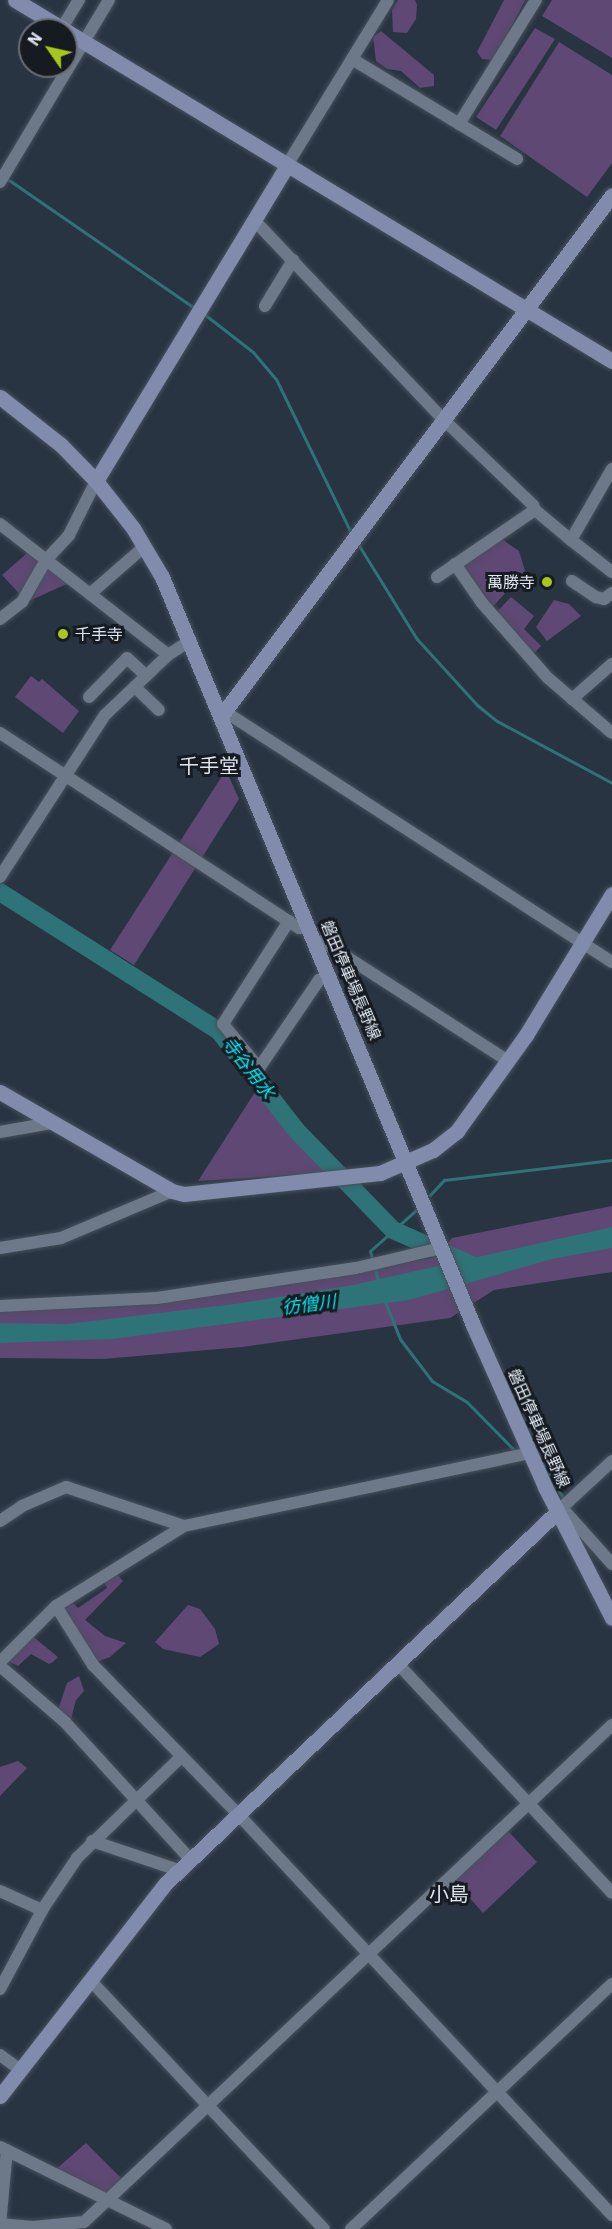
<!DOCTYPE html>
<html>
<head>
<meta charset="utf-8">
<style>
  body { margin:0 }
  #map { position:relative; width:612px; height:2229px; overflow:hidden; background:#293442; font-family:"IBM Plex Sans","Noto Sans JP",sans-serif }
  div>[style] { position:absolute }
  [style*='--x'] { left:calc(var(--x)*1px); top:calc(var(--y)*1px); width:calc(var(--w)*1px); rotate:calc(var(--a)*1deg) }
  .green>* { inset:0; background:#5f4873 }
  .water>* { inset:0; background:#2e7377 }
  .stream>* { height:3px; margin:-1.5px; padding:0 1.5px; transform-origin:1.5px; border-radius:1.5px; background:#2e7377 }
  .river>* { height:18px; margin:-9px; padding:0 9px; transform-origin:9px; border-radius:9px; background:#2e7377 }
  .roads { filter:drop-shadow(0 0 2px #47505c) drop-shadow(0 0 2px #47505c) }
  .street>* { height:12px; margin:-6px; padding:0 6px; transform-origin:6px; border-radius:6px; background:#6d7989 }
  .secondary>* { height:15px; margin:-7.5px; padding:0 7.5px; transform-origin:7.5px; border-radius:7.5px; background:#818bac }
  .dots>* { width:16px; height:16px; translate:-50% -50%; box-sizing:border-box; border:3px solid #161b21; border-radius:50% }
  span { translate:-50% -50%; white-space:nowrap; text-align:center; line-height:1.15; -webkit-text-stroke:6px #161b21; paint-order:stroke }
  .poi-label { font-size:16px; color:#e0e7f0 }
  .right { translate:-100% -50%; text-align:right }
  .left { translate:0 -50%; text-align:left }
  .street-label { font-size:16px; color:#e0e7f0 }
  .water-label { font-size:18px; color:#02eaf5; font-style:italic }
  .quarter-label { font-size:20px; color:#e0e7f0 }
  .north { position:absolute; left:18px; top:18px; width:60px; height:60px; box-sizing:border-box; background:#161b21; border:2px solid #676d74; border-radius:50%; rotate:304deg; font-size:16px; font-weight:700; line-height:24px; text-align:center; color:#e0e7f0 }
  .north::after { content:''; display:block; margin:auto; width:21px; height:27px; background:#a8c71e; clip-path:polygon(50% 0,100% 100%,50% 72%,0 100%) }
</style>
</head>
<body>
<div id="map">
  <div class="green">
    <i style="clip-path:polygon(398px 0,415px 0,417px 5px,416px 19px,407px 33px,393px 32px,392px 10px)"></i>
    <i style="clip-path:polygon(504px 0,525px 0,494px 60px,482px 59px,477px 52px)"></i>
    <i style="clip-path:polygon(552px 0,612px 0,612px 58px,542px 16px)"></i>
    <i style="clip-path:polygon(535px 28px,555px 39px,496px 130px,476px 117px)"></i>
    <i style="clip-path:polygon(381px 31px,434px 75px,434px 86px,420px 88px,401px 71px,387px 69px,376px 61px,373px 37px)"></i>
    <i style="clip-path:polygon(559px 42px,612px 75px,612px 163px,587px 197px,500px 136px)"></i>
    <i style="clip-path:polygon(497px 536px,519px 551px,525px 571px,489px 611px,455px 564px)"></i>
    <i style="clip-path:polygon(32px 549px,73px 581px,27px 602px,2px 575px)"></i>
    <i style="clip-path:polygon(511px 597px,534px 616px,524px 629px,541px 646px,530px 657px,493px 616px)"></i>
    <i style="clip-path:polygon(554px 600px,569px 604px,581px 616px,547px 641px,536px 627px)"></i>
    <i style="clip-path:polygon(31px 676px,39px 682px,42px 679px,79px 711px,63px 733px,15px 697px)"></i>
    <i style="clip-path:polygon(226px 770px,239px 799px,134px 965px,110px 950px)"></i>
    <i style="clip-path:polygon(257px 1089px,326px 1173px,198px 1181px)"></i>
    <i style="clip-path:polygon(612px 1206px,612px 1272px,494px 1290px,450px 1318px,242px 1347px,103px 1359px,0 1358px,0 1304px,284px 1284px,437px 1257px,452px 1238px)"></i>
    <i style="clip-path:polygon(115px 1572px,123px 1581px,85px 1620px,105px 1636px,126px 1643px,110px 1657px,94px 1663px,60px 1609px,71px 1601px,78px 1608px,107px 1588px,103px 1579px)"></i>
    <i style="clip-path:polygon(188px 1605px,200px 1609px,215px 1629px,219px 1644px,200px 1657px,163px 1649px,155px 1642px)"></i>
    <i style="clip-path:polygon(31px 1635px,58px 1657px,53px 1662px,49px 1664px,31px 1654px,18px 1666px,6px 1660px)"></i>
    <i style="clip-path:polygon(79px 1676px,84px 1691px,76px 1700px,70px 1723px,60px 1717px,59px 1707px,67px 1683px)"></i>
    <i style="clip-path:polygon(18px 1761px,27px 1768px,0 1796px,0 1767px)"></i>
    <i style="clip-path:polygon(507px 1830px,537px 1862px,483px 1913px,453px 1879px)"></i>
    <i style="clip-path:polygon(86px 2143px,123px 2180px,105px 2198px,54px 2171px)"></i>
  </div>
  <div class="water">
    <i style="clip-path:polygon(612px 1227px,612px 1248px,552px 1259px,409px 1300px,112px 1339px,0 1343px,0 1323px,66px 1324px,235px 1304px,353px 1285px)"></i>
  </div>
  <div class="stream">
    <i style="--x:6;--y:178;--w:231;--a:34.6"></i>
    <i style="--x:204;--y:314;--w:62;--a:37.8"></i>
    <i style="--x:253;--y:352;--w:35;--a:50"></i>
    <i style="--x:276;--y:379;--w:171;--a:64"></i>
    <i style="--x:358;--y:544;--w:112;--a:58.2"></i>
    <i style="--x:417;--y:639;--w:89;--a:47.7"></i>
    <i style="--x:477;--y:705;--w:26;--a:39"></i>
    <i style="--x:497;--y:721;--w:131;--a:28.3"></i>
    <i style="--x:430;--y:1195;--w:21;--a:-47"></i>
    <i style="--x:444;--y:1180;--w:169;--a:-6.8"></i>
    <i style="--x:373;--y:1261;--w:10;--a:-107"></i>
    <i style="--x:370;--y:1251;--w:62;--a:-41.7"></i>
    <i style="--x:375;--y:1268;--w:14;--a:78"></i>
    <i style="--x:384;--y:1299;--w:43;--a:68.2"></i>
    <i style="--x:400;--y:1339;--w:53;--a:52.7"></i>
    <i style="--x:432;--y:1381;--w:41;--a:31"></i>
    <i style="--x:467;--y:1402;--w:69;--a:45.6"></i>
    <i style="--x:542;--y:1463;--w:44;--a:58.8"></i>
  </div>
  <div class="river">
    <i style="--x:0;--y:892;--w:259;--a:32.4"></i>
    <i style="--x:219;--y:1031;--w:125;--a:52.1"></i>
    <i style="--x:296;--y:1130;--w:139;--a:45.9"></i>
    <i style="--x:393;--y:1230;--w:89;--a:24"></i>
  </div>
  <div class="roads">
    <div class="street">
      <i style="--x:62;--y:28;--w:33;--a:-59"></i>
      <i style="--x:352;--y:59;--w:193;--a:31.2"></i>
      <i style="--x:459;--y:124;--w:146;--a:-58.2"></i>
      <i style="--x:287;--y:165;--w:193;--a:-58.5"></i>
      <i style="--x:0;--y:182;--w:212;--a:-59.1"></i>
      <i style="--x:254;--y:220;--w:276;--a:46.5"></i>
      <i style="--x:444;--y:420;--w:123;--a:43.7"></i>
      <i style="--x:533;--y:505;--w:5;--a:68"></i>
      <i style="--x:535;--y:510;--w:47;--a:39.8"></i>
      <i style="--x:265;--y:306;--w:54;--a:-58.7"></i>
      <i style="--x:612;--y:469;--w:82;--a:120"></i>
      <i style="--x:571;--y:540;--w:52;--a:38"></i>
      <i style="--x:0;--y:524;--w:213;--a:37.9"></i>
      <i style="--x:455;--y:564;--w:47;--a:55.3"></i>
      <i style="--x:482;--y:603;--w:100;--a:48.7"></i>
      <i style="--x:548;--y:678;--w:84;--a:40.7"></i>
      <i style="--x:437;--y:577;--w:119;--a:-34.4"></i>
      <i style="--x:572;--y:581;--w:29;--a:34"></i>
      <i style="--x:596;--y:597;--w:8;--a:14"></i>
      <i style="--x:604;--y:599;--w:10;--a:-37"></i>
      <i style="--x:90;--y:594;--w:73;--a:-41.1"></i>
      <i style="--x:0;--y:619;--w:28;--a:-38"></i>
      <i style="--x:22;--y:602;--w:48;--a:-60.3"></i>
      <i style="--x:46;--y:560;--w:34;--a:-47"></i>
      <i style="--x:69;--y:535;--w:60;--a:-63.4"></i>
      <i style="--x:135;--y:687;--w:33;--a:44"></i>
      <i style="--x:89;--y:697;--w:54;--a:-45.7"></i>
      <i style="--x:127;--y:658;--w:26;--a:43"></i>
      <i style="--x:572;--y:699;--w:53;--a:-41.2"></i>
      <i style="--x:224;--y:711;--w:462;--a:32.9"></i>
      <i style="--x:0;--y:733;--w:357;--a:33.1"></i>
      <i style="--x:299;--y:928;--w:9;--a:-18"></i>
      <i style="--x:0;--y:877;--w:193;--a:-57.1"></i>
      <i style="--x:105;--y:715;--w:87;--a:-43.6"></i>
      <i style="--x:168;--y:655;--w:27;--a:-33"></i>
      <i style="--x:289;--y:921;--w:122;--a:122.7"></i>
      <i style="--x:223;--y:1024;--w:57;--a:50.7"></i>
      <i style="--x:259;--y:1068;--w:107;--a:-55.7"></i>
      <i style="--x:319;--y:980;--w:12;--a:-20"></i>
      <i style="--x:316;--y:943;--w:6;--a:-18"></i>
      <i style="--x:322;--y:941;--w:221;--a:32.8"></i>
      <i style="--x:0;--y:1132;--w:52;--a:-10"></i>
      <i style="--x:0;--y:1248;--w:62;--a:-9.3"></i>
      <i style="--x:61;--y:1238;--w:121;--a:-22.9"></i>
      <i style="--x:0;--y:1306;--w:157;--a:-2.9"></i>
      <i style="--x:157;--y:1298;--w:201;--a:-8.6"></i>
      <i style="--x:356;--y:1268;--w:87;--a:-13.2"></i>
      <i style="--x:562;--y:1508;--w:75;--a:48.2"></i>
      <i style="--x:557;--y:1512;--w:75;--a:-42.8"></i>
      <i style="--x:0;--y:1521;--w:27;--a:-34"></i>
      <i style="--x:22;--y:1506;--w:48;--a:-23.4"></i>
      <i style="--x:66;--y:1487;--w:124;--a:18.3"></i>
      <i style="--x:184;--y:1526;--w:354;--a:-11.9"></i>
      <i style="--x:56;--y:1606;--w:70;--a:57.9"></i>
      <i style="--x:93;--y:1665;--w:206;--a:45.8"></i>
      <i style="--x:237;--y:1813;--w:550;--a:46.99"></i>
      <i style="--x:0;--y:1662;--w:79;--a:-45"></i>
      <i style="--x:56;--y:1606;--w:151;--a:-32"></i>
      <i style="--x:398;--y:1664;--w:313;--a:46.9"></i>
      <i style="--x:0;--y:1666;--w:86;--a:40.7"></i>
      <i style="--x:65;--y:1722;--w:185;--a:47.6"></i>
      <i style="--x:92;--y:1841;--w:91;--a:18.6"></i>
      <i style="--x:0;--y:1891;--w:46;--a:24.3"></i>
      <i style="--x:91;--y:1981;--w:340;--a:46.8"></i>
      <i style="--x:0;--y:1989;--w:93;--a:-61.8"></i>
      <i style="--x:44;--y:1907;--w:59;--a:-56"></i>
      <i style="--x:77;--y:1858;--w:146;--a:-44.2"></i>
      <i style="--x:0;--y:2055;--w:26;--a:36"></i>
      <i style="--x:0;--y:2147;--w:185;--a:26.3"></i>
      <i style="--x:0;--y:2224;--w:33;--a:5"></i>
      <i style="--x:33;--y:2227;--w:51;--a:-5.6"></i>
      <i style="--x:84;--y:2222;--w:725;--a:-43.27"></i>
      <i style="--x:0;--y:2225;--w:75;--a:-84.7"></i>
      <i style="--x:351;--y:2229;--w:358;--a:-43.2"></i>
    </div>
    <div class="secondary">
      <i style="--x:15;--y:0;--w:58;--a:31"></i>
      <i style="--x:66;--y:31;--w:638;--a:31.15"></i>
      <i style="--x:0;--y:397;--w:78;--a:38.2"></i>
      <i style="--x:61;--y:445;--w:50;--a:45.8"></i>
      <i style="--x:96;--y:481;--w:60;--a:51.8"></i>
      <i style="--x:133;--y:528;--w:57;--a:59.4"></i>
      <i style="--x:162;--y:577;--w:810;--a:67.42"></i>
      <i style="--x:473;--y:1325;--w:177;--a:66"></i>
      <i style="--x:545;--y:1487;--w:147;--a:62.9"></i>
      <i style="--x:96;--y:481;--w:369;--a:-58.8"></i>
      <i style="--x:221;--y:716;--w:651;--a:-53.11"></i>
      <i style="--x:0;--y:1092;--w:198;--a:29.9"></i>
      <i style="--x:172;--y:1191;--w:12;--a:14"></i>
      <i style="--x:184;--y:1194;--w:197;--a:-6.1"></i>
      <i style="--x:380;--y:1173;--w:58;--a:-23.5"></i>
      <i style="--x:433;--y:1150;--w:31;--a:-38"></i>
      <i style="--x:457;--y:1131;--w:118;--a:-54.3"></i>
      <i style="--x:526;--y:1035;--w:165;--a:-58.6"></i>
      <i style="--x:0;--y:2096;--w:270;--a:-52.1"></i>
      <i style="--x:166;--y:1883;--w:539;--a:-43.5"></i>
    </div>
  </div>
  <div class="dots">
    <i style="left:547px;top:582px;background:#a8c71e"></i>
    <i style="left:63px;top:634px;background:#a8c71e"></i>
  </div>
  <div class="poi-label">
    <span class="right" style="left:535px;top:582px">萬勝寺</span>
    <span class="left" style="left:75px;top:634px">千手寺</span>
  </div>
  <div class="street-label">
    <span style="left:351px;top:980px;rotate:67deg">磐田停車場長野線</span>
    <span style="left:539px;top:1428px;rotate:66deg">磐田停車場長野線</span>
  </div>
  <div class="water-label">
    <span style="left:248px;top:1068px;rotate:52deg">寺谷用水</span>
    <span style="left:309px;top:1305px;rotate:-7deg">彷僧川</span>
  </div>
  <div class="quarter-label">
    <span style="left:209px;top:765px">千手堂</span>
    <span style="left:449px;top:1893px">小島</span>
  </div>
  <div class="north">N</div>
</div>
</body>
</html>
